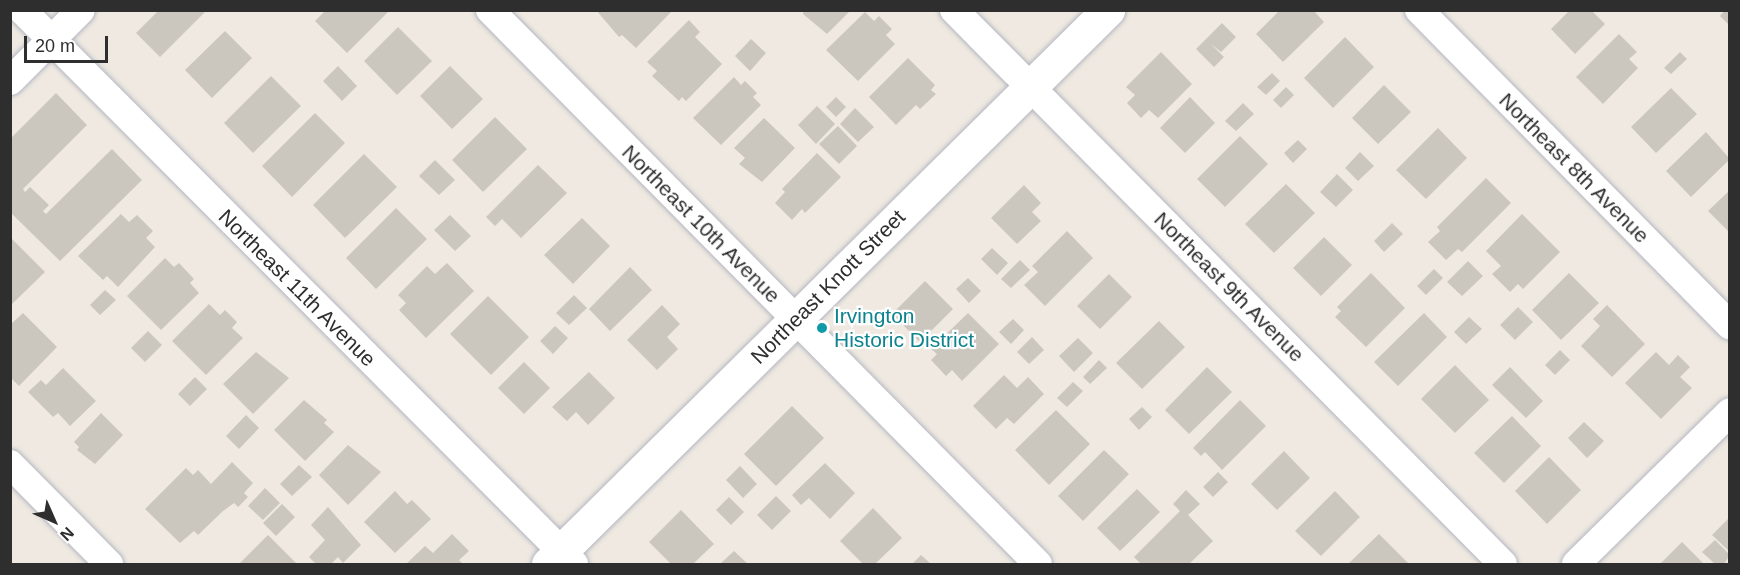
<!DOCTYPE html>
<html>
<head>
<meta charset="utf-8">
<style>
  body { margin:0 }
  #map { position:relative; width:1740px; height:575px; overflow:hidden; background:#efe9e1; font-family:Helvetica,sans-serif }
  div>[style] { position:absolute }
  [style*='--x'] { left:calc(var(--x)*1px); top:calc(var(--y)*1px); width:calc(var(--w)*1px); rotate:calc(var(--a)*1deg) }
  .building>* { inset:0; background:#cbc7bf }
  .roads { filter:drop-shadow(0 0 2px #b4b7c1) drop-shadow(0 0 2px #b4b7c1) }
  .minor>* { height:28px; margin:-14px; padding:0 14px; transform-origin:14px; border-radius:14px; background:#fff }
  .tertiary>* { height:33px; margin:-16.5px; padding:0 16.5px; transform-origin:16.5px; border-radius:16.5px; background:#fff }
  .dots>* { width:16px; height:16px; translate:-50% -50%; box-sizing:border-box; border:3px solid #fff; border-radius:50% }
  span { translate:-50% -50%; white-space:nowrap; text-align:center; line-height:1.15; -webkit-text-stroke:4.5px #fff; paint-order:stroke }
  .street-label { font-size:21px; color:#2e2e2e }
  .culture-label { font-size:21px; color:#0d838f }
  .left { translate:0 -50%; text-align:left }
  .frame { position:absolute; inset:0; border:12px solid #2e2e2e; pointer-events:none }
  .north { position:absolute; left:24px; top:491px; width:60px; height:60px; -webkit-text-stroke:4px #fff; paint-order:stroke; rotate:135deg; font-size:16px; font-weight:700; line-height:24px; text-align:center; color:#2e2e2e }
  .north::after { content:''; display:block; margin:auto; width:21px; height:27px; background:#2e2e2e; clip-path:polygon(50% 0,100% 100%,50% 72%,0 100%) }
  .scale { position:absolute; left:24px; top:36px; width:84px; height:27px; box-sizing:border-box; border:3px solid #2e2e2e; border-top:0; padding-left:8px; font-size:18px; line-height:21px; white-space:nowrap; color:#2e2e2e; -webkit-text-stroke:4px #fff; paint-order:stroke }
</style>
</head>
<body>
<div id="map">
  <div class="building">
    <i style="clip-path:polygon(159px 10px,207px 10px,160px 57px,136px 33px)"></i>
    <i style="clip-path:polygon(326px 10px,390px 10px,347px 53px,315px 21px)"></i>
    <i style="clip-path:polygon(596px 10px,673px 10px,636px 48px,622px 35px,619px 37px)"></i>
    <i style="clip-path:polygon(804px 10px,851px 10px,827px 34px,803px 14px)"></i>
    <i style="clip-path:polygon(1280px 10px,1313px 10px,1324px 22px,1283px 62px,1256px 34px)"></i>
    <i style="clip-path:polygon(1570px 10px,1591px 10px,1605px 24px,1575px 54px,1551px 29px)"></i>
    <i style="clip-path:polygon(1725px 10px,1730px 10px,1730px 26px,1720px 16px)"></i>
    <i style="clip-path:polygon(865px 12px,874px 21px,879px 16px,892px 29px,886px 35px,895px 44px,858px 81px,826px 50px)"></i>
    <i style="clip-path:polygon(689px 20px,700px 32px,695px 37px,722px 64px,686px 101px,682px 97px,679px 101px,652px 76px,657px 71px,647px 62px)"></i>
    <i style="clip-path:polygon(1222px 23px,1236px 37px,1221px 52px,1211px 44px,1224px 57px,1214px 67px,1196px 49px)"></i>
    <i style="clip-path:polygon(398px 27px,432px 61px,397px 95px,364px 61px)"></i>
    <i style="clip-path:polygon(225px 31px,252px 58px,212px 98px,185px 70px)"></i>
    <i style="clip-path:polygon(1619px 34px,1637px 52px,1629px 59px,1638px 68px,1603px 104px,1576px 77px)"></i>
    <i style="clip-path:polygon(1345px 37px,1374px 67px,1333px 108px,1304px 78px)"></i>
    <i style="clip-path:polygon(751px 39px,766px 53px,750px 71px,735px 56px)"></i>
    <i style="clip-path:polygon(1161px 52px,1192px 84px,1158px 118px,1149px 110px,1141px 118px,1127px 103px,1135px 95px,1126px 87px)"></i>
    <i style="clip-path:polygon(1680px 52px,1687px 59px,1671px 74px,1664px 68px)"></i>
    <i style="clip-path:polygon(908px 58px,935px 85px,931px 90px,936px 94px,920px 109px,916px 105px,896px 125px,869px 97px)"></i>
    <i style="clip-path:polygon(338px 66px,357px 86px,342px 101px,323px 81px)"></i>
    <i style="clip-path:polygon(450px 66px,483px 99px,452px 129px,420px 96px)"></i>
    <i style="clip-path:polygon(1272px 73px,1280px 81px,1266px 95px,1257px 87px)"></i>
    <i style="clip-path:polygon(271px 76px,301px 106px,253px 153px,224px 123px)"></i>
    <i style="clip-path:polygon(734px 77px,741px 85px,745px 81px,757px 93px,753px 97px,761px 105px,721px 145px,693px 118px)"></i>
    <i style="clip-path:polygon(1384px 85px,1411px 112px,1378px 144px,1352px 118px)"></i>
    <i style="clip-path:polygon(1286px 87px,1294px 95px,1281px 108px,1273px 100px)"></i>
    <i style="clip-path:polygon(1671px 88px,1697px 114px,1656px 153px,1631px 127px)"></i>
    <i style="clip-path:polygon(56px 93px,87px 125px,23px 189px,25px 192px,30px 187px,49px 205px,43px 211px,46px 214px,112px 149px,142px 180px,60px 261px,10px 212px,10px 139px)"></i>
    <i style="clip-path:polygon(836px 97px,846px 107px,836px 117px,826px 107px)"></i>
    <i style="clip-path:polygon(1190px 97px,1215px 123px,1185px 153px,1160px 128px)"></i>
    <i style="clip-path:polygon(1243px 103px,1254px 114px,1236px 131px,1225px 121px)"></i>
    <i style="clip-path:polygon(817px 106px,835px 124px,816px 144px,798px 125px)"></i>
    <i style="clip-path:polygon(855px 108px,874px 127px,858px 142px,840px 124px)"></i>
    <i style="clip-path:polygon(315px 113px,345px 143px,292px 197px,262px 166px)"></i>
    <i style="clip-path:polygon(495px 117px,527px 149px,483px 192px,452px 160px)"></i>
    <i style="clip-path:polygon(764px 118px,795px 148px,762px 182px,739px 164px,745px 158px,734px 148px)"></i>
    <i style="clip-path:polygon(838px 126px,857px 146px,839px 164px,819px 144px)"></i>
    <i style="clip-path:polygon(1438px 128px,1467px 158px,1426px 199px,1396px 170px)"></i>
    <i style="clip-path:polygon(1706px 132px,1730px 159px,1691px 197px,1666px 171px)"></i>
    <i style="clip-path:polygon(1240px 136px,1268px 164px,1225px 207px,1197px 179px)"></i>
    <i style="clip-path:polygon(1298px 140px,1307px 149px,1293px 163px,1284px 153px)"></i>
    <i style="clip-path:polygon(1360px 152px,1374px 166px,1358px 181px,1345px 168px)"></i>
    <i style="clip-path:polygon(817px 153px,841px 177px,805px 213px,802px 209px,792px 220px,775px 203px,785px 192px,782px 189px)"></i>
    <i style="clip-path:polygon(364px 154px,397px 187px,345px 238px,313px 205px)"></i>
    <i style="clip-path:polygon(435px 160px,455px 180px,439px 195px,419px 176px)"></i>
    <i style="clip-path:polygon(538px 165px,567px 193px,521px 238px,502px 219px,495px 226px,486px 217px)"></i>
    <i style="clip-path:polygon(1337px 174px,1353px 190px,1336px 207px,1320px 192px)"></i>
    <i style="clip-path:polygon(1486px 178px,1511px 203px,1462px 252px,1458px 249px,1446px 260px,1428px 242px,1440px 231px,1437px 227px)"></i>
    <i style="clip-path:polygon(1286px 184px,1315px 213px,1274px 253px,1245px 224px)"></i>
    <i style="clip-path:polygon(1024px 185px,1041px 203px,1032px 212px,1041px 221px,1017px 244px,991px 218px)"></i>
    <i style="clip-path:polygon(1730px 190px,1730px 233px,1708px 211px)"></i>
    <i style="clip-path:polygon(396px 208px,427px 239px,376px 289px,346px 258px)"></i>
    <i style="clip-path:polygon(121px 214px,129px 222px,137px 215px,153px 231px,146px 238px,155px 247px,118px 287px,107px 276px,103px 280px,78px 256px)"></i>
    <i style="clip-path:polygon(1522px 214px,1560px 252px,1523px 289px,1518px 284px,1510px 292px,1492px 274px,1501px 266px,1486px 251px)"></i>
    <i style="clip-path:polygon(450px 215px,471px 236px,455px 251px,434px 230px)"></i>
    <i style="clip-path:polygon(582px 218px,610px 246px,573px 284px,544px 255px)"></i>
    <i style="clip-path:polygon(1392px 223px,1403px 234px,1384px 252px,1374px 241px)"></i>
    <i style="clip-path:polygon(1067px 231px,1093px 258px,1045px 306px,1024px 285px,1038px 272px,1032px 266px)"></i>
    <i style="clip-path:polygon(10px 237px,45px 272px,10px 306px)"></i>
    <i style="clip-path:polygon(1324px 237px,1352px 265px,1321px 296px,1293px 268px)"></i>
    <i style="clip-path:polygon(992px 248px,1008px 263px,997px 275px,981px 259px)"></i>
    <i style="clip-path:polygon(165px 258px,174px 267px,179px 263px,194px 279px,190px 283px,199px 293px,161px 330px,127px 296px)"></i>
    <i style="clip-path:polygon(1020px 260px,1030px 270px,1011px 288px,1001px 279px)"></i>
    <i style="clip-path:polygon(1468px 261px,1483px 276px,1462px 296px,1447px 282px)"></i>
    <i style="clip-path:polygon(447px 263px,474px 291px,426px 338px,399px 310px,406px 303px,398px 295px,427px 266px,435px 274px)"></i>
    <i style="clip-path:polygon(630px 267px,652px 290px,610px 331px,589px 309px)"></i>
    <i style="clip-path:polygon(1434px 269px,1443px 278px,1426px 295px,1417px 286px)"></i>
    <i style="clip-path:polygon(1371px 273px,1405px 308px,1366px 347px,1335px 317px,1341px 311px,1337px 307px)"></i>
    <i style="clip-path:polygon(1569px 273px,1599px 303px,1561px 340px,1532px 310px)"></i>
    <i style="clip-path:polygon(1109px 274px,1132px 297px,1100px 329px,1077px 306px)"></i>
    <i style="clip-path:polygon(968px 278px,981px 291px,969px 303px,956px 289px)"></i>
    <i style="clip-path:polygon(925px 281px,953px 309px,920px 342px,892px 314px)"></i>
    <i style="clip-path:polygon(105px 290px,116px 300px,100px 315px,90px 305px)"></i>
    <i style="clip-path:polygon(574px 295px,587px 308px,569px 325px,556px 313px)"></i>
    <i style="clip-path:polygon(488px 296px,529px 337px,491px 375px,450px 334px)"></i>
    <i style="clip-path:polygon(209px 304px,220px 315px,225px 310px,237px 322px,232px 328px,243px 338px,206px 375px,172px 341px)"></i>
    <i style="clip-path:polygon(662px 305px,680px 324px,667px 337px,678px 349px,657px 370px,627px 340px)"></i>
    <i style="clip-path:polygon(1607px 305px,1645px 344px,1612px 377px,1581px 346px,1600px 326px,1593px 319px)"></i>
    <i style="clip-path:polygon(1518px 307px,1533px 322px,1515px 340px,1500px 325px)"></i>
    <i style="clip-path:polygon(23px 313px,57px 347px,19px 386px,10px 377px,10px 325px)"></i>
    <i style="clip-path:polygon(968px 313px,999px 344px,962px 381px,952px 370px,946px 376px,931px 360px,937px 354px,931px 349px)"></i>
    <i style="clip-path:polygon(1424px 313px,1447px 337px,1398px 386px,1374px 362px)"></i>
    <i style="clip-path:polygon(1469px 317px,1482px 329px,1466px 344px,1454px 332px)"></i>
    <i style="clip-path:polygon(1013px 319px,1024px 330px,1011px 344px,999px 332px)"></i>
    <i style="clip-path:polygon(1159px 321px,1185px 347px,1142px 389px,1116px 363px)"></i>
    <i style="clip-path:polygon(555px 326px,568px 338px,553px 354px,540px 341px)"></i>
    <i style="clip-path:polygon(148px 331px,162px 345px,145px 362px,131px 348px)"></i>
    <i style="clip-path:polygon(1032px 337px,1044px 350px,1029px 364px,1017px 352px)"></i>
    <i style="clip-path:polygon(1078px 338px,1093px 353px,1074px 372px,1059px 356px)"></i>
    <i style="clip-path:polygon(1560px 350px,1570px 360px,1555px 375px,1545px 365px)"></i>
    <i style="clip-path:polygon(256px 352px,289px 378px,253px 414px,223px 384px)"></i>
    <i style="clip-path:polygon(1656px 352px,1669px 365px,1678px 355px,1690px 367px,1680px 377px,1692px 388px,1661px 419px,1625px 383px)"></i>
    <i style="clip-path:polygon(1099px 360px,1107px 368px,1090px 384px,1083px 377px)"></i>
    <i style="clip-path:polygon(524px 362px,550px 388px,524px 414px,498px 388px)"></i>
    <i style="clip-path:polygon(1455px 365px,1489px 400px,1455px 433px,1421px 399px)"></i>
    <i style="clip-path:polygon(1207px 367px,1232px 392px,1189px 434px,1165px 410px)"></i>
    <i style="clip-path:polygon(1510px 367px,1543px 401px,1526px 418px,1492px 385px)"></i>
    <i style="clip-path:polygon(63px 368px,96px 401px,70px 426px,58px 413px,53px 417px,28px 392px,41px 380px,46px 385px)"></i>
    <i style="clip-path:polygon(589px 372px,615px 398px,588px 425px,576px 412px,567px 421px,552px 407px)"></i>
    <i style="clip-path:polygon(1004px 375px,1017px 388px,1028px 377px,1044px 394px,1014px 424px,1007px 418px,996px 429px,973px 406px)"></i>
    <i style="clip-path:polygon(195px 377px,207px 389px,190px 406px,178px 394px)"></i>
    <i style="clip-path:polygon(1073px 382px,1083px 391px,1067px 407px,1057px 398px)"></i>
    <i style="clip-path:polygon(304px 400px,327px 420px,324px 423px,334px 432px,305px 461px,274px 430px)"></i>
    <i style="clip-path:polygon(1240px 400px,1266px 426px,1222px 470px,1205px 452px,1201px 456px,1193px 448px)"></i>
    <i style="clip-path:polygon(792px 406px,824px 438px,776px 486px,744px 454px)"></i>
    <i style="clip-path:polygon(1142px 407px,1152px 417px,1139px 430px,1129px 419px)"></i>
    <i style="clip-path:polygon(1056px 410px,1090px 444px,1049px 485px,1015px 450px)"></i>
    <i style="clip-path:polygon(101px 413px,123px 435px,95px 464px,77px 450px,79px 447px,74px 442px)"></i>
    <i style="clip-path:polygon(246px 415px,259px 428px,239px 449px,226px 436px)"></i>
    <i style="clip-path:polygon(1512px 416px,1541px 446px,1504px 483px,1474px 453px)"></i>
    <i style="clip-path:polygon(1584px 422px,1604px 441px,1587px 458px,1568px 438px)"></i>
    <i style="clip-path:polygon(348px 445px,381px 472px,348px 505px,319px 475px)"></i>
    <i style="clip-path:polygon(1104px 450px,1129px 474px,1083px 521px,1058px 496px)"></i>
    <i style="clip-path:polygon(1284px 451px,1310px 478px,1277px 510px,1251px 484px)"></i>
    <i style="clip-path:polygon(1549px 457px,1581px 490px,1547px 524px,1515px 491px)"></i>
    <i style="clip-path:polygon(232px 462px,253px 483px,244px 493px,248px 497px,238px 507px,234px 503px,223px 511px,198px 535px,194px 531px,180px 543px,145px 509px,186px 468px,193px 475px,198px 470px,211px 484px)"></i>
    <i style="clip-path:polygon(825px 463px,855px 493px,830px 519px,809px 498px,801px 505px,792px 495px)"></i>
    <i style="clip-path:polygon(299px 465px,312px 477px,292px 496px,280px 484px)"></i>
    <i style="clip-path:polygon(740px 466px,757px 484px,743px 498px,726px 480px)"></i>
    <i style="clip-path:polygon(1218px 472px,1228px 482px,1213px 497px,1203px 487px)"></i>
    <i style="clip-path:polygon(265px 488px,280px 503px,263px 520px,248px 506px)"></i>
    <i style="clip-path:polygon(1137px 489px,1160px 512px,1120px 551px,1097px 528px)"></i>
    <i style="clip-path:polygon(1186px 490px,1200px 504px,1188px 515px,1213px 541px,1189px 564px,1141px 564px,1134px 557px,1180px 511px,1173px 504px)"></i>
    <i style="clip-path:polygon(395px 491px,407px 504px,412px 500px,431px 519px,395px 553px,364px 522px)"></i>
    <i style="clip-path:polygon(1335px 491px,1360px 517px,1321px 556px,1295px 531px)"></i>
    <i style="clip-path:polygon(776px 496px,791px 511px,772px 530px,757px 515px)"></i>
    <i style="clip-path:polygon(729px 497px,744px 512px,731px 525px,716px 510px)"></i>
    <i style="clip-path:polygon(282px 504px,295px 517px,276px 536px,263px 523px)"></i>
    <i style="clip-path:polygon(328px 507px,361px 545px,343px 563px,338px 557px,331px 564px,316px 564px,309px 557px,325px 540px,311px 525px)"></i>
    <i style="clip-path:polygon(873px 508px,902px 538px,875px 564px,863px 564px,840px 541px)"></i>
    <i style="clip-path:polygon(681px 510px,714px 544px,693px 564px,671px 564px,649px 542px)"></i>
    <i style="clip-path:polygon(1730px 517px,1730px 552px,1712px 535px)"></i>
    <i style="clip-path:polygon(452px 534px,469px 551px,459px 560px,463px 564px,406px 564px,425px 546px,433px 553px)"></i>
    <i style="clip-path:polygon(1379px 534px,1409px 564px,1348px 564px)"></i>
    <i style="clip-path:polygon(268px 535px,297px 564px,239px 564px)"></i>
    <i style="clip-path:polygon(1715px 540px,1730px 555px,1724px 564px,1715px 564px,1702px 552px)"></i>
    <i style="clip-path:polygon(1682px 542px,1704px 564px,1660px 564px)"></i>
    <i style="clip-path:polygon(734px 551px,748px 564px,720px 564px)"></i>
    <i style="clip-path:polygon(921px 555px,931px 564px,912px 564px)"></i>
  </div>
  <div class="roads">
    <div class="minor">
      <i style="--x:22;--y:10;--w:782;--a:45.1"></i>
      <i style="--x:490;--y:10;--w:779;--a:45.31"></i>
      <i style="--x:954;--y:10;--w:780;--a:45.26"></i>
      <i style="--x:1419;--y:10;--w:443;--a:45.4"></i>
      <i style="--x:10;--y:81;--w:100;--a:-45"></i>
      <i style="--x:10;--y:464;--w:141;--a:45.3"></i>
      <i style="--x:1576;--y:564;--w:216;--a:-44.6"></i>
    </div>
    <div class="tertiary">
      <i style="--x:548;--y:564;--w:788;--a:-44.69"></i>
    </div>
  </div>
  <div class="dots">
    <i style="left:822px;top:328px;background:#0f9aa8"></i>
  </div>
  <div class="street-label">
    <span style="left:1574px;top:168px;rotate:45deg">Northeast 8th Avenue</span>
    <span style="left:701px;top:224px;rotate:45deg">Northeast 10th Avenue</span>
    <span style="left:828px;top:287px;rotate:-45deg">Northeast Knott Street</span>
    <span style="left:1229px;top:287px;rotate:45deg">Northeast 9th Avenue</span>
    <span style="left:297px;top:288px;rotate:45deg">Northeast 11th Avenue</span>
  </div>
  <div class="culture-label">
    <span class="left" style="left:834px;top:328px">Irvington<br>Historic District</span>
  </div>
  <div class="frame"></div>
  <div class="north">N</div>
  <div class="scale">20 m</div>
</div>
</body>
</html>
